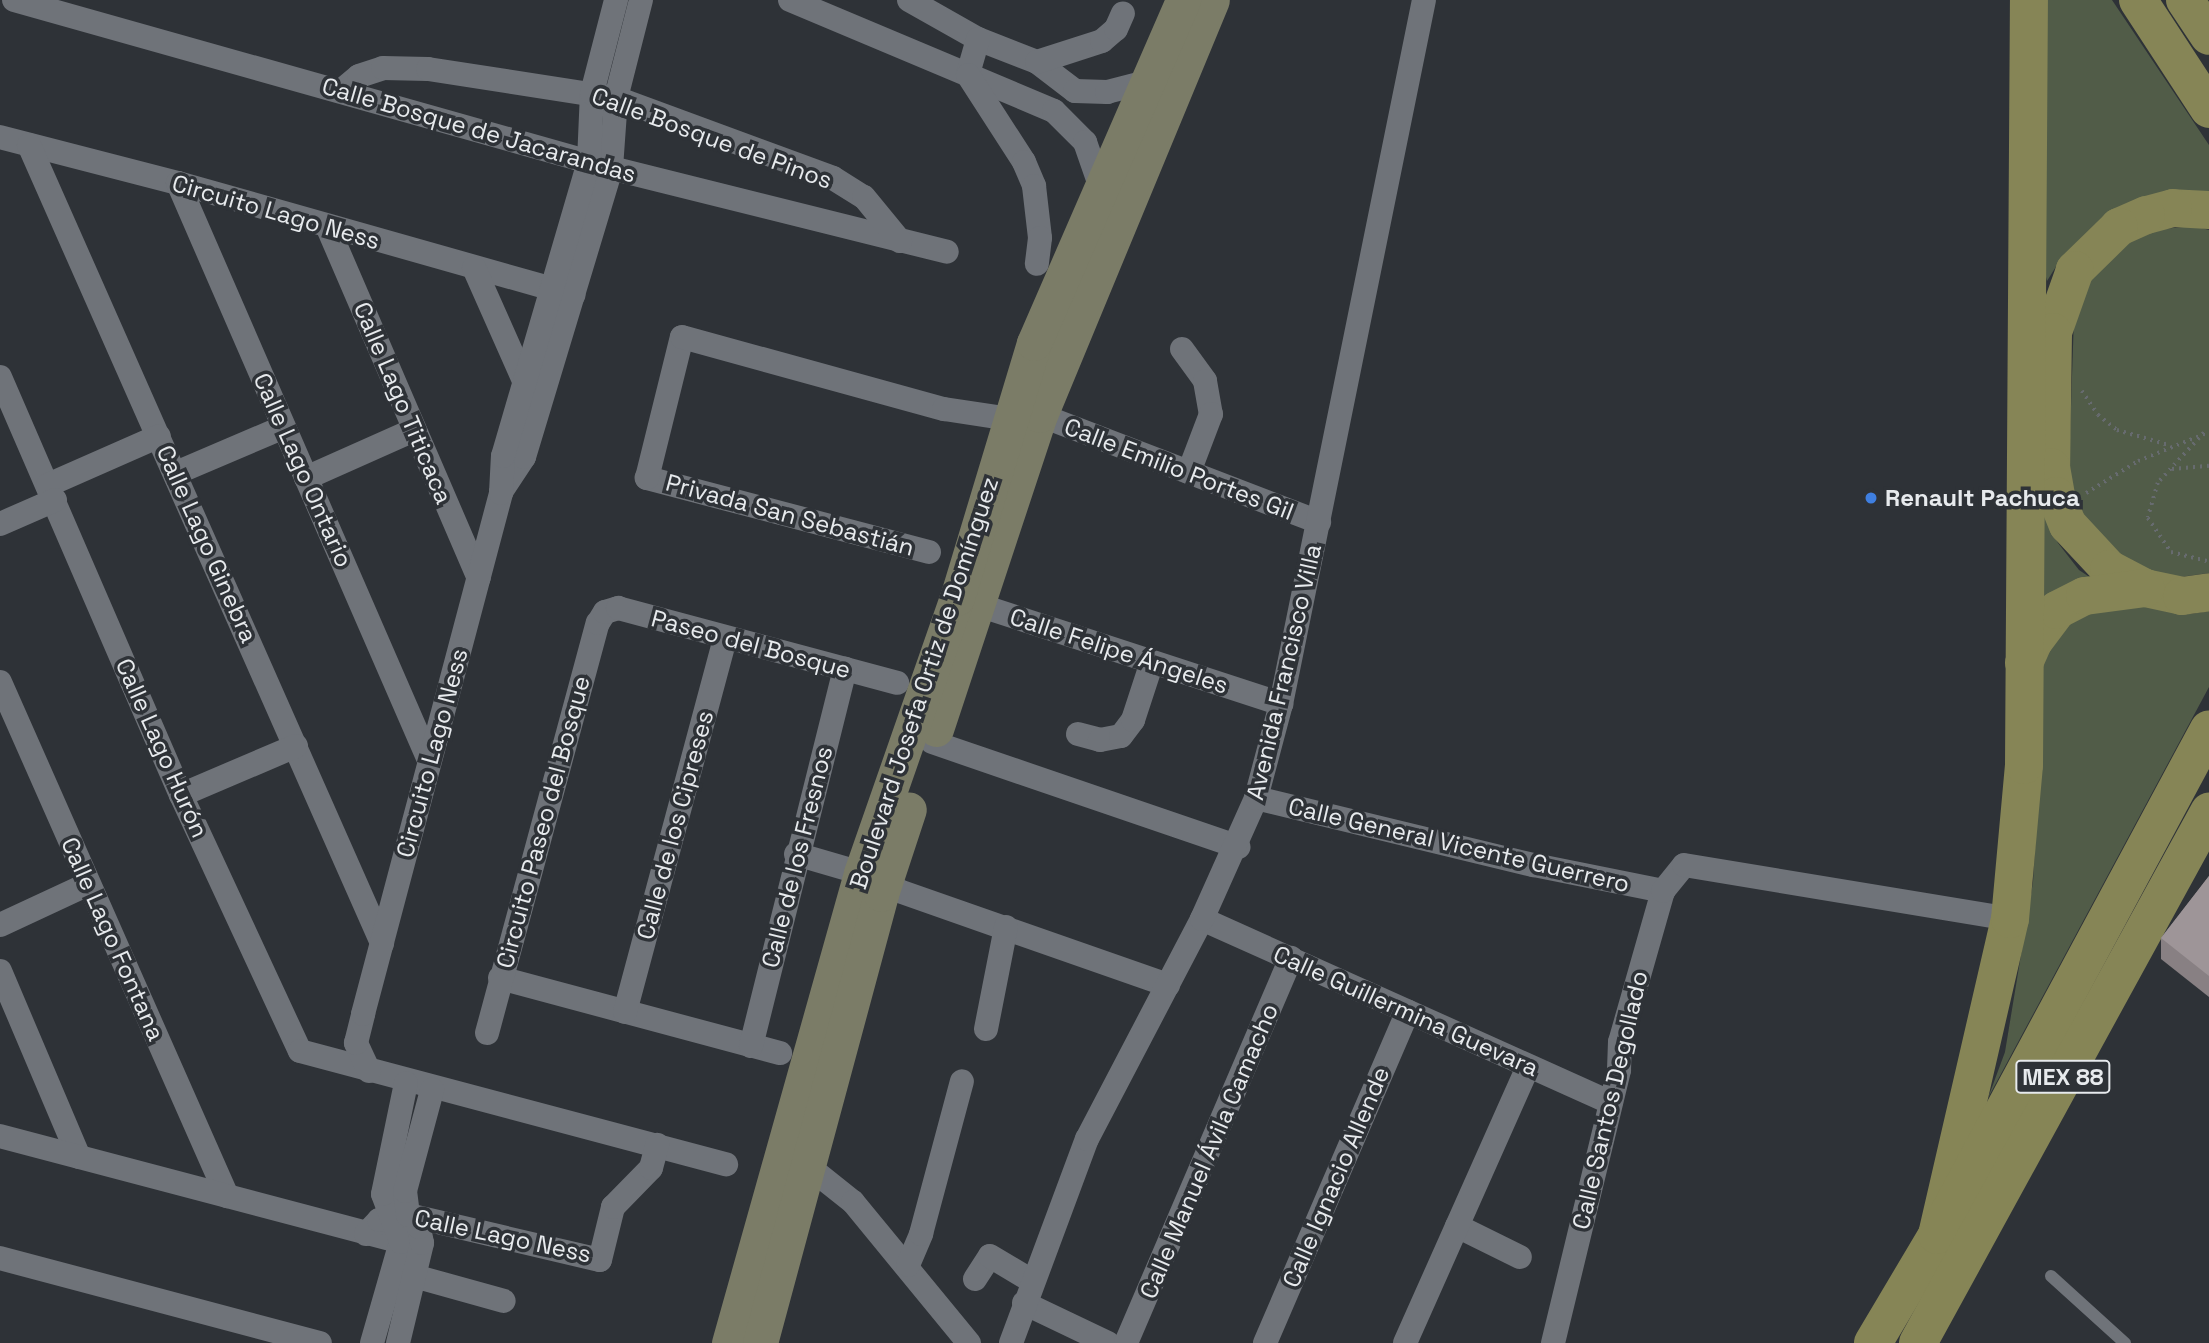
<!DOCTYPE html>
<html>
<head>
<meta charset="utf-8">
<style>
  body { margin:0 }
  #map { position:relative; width:2209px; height:1343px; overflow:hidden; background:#2e3237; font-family:"Space Grotesk",sans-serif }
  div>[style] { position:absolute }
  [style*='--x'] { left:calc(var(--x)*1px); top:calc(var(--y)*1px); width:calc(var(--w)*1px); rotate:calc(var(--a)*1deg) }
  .green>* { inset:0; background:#515c48 }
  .path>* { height:3.5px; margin-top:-1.75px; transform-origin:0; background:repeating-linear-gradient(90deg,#676b6f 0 2px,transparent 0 7px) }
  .lane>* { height:12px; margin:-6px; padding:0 6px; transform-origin:6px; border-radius:6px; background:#6f7379 }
  .street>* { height:24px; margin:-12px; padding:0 12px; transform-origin:12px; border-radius:12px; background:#6f7379 }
  .secondary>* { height:35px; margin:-17.5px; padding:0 17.5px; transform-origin:17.5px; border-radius:17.5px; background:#7b7c67 }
  .primary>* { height:38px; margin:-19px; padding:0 19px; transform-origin:19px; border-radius:19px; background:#868556 }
  .wall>* { inset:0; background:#888083 }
  .building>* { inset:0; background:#9e9598 }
  .dots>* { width:19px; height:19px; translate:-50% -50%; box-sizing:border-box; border:4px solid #2e3237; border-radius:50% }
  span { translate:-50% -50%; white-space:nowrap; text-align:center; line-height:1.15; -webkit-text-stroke:7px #2e3237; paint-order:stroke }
  .shield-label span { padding:2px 5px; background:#2e3237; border:2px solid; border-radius:5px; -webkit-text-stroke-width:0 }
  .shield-label { font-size:23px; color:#e7eaed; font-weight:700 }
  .street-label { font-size:24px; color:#e7eaed }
  .poi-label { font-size:24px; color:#e7eaed; font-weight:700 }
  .left { translate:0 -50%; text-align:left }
</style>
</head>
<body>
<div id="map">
  <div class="green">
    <i style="clip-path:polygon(2045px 0,2112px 0,2209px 145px,2209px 191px,2108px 212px,2062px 257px,2047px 281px,2043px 265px)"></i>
    <i style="clip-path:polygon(2195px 226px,2209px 230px,2209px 573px,2173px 578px,2131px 565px,2083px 515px,2073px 492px,2069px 466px,2074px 317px,2086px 283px,2132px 240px,2162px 229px)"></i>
    <i style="clip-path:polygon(2042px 511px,2058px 543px,2079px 570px,2103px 586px,2040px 617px)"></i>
    <i style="clip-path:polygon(2129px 604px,2191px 614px,2209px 611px,2209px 687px,1988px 1098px,2005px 1052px,2033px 882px,2039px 781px,2039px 655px,2068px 615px)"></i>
  </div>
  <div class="path">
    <i style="--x:2082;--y:391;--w:29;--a:56"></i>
    <i style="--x:2098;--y:415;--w:24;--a:38"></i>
    <i style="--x:2117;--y:430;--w:54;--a:16.1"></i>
    <i style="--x:2204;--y:433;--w:68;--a:132.6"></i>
    <i style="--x:2158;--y:483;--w:36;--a:106"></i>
    <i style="--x:2148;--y:518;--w:41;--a:55.9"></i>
    <i style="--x:2171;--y:552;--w:37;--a:14"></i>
    <i style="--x:2172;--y:469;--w:37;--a:-5"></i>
    <i style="--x:2086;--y:493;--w:61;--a:-31.6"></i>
    <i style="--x:2138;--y:461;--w:77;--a:-22.2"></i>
  </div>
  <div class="lane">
    <i style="--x:2051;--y:1276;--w:100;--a:42.2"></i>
  </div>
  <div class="street">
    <i style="--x:14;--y:0;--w:620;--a:15.72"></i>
    <i style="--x:611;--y:168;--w:346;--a:14"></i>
    <i style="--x:790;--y:0;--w:286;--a:22.8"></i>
    <i style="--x:1054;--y:111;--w:44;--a:45"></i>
    <i style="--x:1085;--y:142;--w:46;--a:70.8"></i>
    <i style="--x:909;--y:0;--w:79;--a:29.5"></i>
    <i style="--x:978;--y:39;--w:63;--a:21.3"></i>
    <i style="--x:1037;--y:62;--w:48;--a:37.3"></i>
    <i style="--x:1075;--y:91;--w:32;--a:2"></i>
    <i style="--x:1107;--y:92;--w:40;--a:-14.4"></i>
    <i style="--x:978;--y:39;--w:37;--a:106"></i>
    <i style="--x:968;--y:75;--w:103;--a:57.2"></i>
    <i style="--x:1024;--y:162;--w:26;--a:67"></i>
    <i style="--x:1034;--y:186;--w:52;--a:83.4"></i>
    <i style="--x:1040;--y:238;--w:26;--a:97"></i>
    <i style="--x:1037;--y:62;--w:68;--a:-17.9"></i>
    <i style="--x:1102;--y:41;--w:18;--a:-41"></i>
    <i style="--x:1116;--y:29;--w:17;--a:-66"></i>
    <i style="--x:341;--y:91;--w:23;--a:-40"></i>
    <i style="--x:359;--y:76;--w:25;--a:-18"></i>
    <i style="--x:383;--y:68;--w:45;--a:1.3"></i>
    <i style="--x:428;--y:69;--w:190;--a:8.8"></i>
    <i style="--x:616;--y:98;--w:231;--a:20.2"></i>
    <i style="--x:833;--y:178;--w:36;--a:32"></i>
    <i style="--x:864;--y:197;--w:57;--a:50.7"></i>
    <i style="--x:0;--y:137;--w:184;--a:14.5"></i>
    <i style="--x:178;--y:183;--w:411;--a:15.8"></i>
    <i style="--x:29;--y:145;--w:873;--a:66.14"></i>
    <i style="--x:178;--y:183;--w:627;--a:66.5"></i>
    <i style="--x:328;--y:228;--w:381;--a:66.7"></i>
    <i style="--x:474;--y:268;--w:126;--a:66.1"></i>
    <i style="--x:1182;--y:349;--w:39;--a:54"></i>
    <i style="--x:1205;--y:381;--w:34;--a:80"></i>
    <i style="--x:1211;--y:414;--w:62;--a:110.8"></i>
    <i style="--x:0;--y:377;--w:456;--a:66.6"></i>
    <i style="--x:181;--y:795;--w:282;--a:65.1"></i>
    <i style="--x:300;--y:1051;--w:441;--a:14.9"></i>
    <i style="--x:1040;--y:415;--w:299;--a:21"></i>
    <i style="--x:176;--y:473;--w:117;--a:-23.1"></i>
    <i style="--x:306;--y:478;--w:118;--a:-24"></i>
    <i style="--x:48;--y:485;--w:121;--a:-23.8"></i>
    <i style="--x:501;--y:492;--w:42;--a:-56.7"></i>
    <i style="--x:524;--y:457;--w:302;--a:-73.2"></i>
    <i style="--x:611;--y:168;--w:70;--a:-85.9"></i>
    <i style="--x:616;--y:98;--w:101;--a:-75.7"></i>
    <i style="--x:0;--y:524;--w:60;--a:-23.6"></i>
    <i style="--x:929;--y:552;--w:292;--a:-165.3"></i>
    <i style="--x:647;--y:478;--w:145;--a:-76.1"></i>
    <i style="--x:682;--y:337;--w:272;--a:15.4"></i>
    <i style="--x:944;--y:409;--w:66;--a:8.7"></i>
    <i style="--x:963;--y:600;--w:335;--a:18.1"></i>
    <i style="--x:0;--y:682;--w:562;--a:66.17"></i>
    <i style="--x:1078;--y:734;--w:23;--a:15"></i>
    <i style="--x:1100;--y:740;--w:21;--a:-11"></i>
    <i style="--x:1121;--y:736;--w:20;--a:-53"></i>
    <i style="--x:1133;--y:720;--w:61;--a:-71.9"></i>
    <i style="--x:932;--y:742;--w:324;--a:18.9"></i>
    <i style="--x:181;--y:795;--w:125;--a:-23.1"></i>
    <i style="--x:1256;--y:798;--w:286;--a:13.6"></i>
    <i style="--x:1534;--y:865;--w:132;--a:11.4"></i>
    <i style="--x:796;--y:854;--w:93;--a:16.3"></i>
    <i style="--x:885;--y:880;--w:18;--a:38"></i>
    <i style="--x:899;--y:891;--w:285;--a:19.3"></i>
    <i style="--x:1202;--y:919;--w:448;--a:24.2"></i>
    <i style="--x:0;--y:925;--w:97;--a:-25"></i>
    <i style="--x:0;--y:971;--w:202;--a:67"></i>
    <i style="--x:500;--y:978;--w:290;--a:15"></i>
    <i style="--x:625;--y:1012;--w:387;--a:-75"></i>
    <i style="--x:986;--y:1029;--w:104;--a:-78.9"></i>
    <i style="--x:487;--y:1033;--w:425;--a:-74.9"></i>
    <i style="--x:598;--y:623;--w:13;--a:-58"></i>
    <i style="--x:605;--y:612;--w:14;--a:-17"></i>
    <i style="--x:618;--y:608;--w:289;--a:15"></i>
    <i style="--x:751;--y:1046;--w:389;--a:-76"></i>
    <i style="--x:369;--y:1071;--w:31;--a:-115"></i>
    <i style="--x:356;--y:1043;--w:30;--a:-76"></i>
    <i style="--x:363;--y:1014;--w:539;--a:-75.16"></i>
    <i style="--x:501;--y:493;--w:37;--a:-87"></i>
    <i style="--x:503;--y:456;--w:307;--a:-73.7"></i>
    <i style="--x:589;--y:161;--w:68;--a:-87.5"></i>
    <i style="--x:592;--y:93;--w:96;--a:-75.5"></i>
    <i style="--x:0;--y:1136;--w:415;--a:14.8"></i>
    <i style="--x:809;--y:1167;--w:56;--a:38.5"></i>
    <i style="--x:853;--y:1202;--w:183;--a:50.6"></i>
    <i style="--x:1457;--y:1226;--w:70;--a:26.2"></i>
    <i style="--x:366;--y:1234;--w:19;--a:-47"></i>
    <i style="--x:379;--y:1220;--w:29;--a:-10"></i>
    <i style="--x:408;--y:1215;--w:197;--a:13.2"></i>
    <i style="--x:600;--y:1260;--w:55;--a:-76.2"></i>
    <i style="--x:613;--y:1207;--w:54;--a:-45.7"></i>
    <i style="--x:651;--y:1168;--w:24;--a:-75"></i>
    <i style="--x:0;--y:1258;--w:331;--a:14.9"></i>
    <i style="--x:908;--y:1265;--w:34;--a:-67"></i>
    <i style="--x:921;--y:1234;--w:158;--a:-75"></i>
    <i style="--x:414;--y:1276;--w:93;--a:15.5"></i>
    <i style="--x:975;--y:1279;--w:27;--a:-57"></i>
    <i style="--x:990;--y:1256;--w:49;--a:30.8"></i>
    <i style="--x:1024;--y:1303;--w:93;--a:25.5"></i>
    <i style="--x:372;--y:1343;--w:105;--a:-74"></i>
    <i style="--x:401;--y:1242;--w:51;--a:-110.6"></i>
    <i style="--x:383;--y:1194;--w:113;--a:-78.3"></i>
    <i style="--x:398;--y:1343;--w:103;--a:-76.5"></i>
    <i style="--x:422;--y:1243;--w:16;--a:-101"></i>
    <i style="--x:419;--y:1227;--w:16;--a:-133"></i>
    <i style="--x:408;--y:1215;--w:24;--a:-97"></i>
    <i style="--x:405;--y:1191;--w:105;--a:-75"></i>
    <i style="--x:1011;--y:1343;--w:218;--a:-69.6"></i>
    <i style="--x:1087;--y:1139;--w:248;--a:-62.4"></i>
    <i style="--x:1202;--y:919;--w:133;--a:-65.9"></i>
    <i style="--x:1256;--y:798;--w:97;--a:-75.1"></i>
    <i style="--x:1281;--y:704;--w:718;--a:-78.52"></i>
    <i style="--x:1126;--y:1343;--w:419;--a:-66.8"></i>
    <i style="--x:1265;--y:1343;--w:361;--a:-66.7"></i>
    <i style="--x:1405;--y:1343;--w:302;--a:-66"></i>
    <i style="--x:1553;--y:1343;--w:281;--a:-76.4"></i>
    <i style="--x:1619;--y:1070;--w:28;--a:-88"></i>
    <i style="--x:1620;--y:1042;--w:157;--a:-74.1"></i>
    <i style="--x:1663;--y:891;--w:33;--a:-51"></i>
    <i style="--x:1684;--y:865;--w:330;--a:9.4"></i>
  </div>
  <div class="secondary">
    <i style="--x:936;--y:729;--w:331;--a:-71.7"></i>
    <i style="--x:1040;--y:415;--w:449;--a:-67.5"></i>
    <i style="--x:729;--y:1343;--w:488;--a:-74.3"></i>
    <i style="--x:861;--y:873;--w:291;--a:-70.8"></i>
    <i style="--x:957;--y:598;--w:266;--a:-73.2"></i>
    <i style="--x:1034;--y:343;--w:374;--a:-66.5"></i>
    <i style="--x:760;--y:1343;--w:465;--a:-74.9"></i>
    <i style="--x:881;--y:894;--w:89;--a:-71.8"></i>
  </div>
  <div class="primary">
    <i style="--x:2138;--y:0;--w:130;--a:56.9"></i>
    <i style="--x:2185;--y:0;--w:43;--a:56.3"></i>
    <i style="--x:2209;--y:210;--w:36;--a:-177"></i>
    <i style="--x:2173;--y:208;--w:28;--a:165"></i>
    <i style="--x:2146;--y:215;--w:30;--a:156"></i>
    <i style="--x:2119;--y:227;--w:62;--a:135.7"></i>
    <i style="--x:2075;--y:270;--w:66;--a:109.5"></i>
    <i style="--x:2053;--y:332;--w:135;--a:90.8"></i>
    <i style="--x:2051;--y:467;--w:29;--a:80"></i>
    <i style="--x:2056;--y:496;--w:31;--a:68"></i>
    <i style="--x:2068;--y:525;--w:60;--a:47"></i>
    <i style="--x:2109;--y:569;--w:41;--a:27.8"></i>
    <i style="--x:2145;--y:588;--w:38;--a:12"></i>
    <i style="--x:2182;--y:596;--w:27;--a:-8"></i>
    <i style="--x:2024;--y:663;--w:24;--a:-66"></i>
    <i style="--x:2034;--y:641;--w:39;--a:-53"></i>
    <i style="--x:2057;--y:610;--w:31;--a:-27"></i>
    <i style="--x:2085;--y:596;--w:61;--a:-7.6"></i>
    <i style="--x:1937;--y:1235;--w:324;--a:-77"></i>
    <i style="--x:2010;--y:919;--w:155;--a:-84.8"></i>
    <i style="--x:2024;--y:765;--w:765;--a:-89.63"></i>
    <i style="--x:1873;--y:1343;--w:126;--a:-59.3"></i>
    <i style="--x:1937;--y:1235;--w:574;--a:-61.74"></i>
    <i style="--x:1918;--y:1343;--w:606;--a:-61.28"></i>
  </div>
  <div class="wall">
    <i style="clip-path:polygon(2209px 876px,2209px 997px,2161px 959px,2161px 938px)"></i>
  </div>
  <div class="building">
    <i style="clip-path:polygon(2209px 876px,2209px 976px,2161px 938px)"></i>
  </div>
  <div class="dots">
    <i style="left:1871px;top:498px;background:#3f7fe0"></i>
  </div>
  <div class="shield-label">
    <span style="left:2063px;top:1077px">MEX 88</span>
  </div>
  <div class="street-label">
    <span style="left:479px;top:130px;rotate:16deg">Calle Bosque de Jacarandas</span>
    <span style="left:712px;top:138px;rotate:20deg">Calle Bosque de Pinos</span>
    <span style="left:276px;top:212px;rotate:16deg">Circuito Lago Ness</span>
    <span style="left:403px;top:403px;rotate:67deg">Calle Lago Titicaca</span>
    <span style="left:1179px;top:469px;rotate:21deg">Calle Emilio Portes Gil</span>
    <span style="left:303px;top:470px;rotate:66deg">Calle Lago Ontario</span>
    <span style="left:790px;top:515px;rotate:15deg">Privada San Sebastián</span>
    <span style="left:207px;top:544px;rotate:66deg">Calle Lago Ginebra</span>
    <span style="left:751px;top:644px;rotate:15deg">Paseo del Bosque</span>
    <span style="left:1119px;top:651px;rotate:18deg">Calle Felipe Ángeles</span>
    <span style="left:1284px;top:672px;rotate:-77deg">Avenida Francisco Villa</span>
    <span style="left:924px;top:683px;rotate:-72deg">Boulevard Josefa Ortiz de Domínguez</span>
    <span style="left:162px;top:748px;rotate:66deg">Calle Lago Hurón</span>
    <span style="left:432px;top:753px;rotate:-75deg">Circuito Lago Ness</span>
    <span style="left:543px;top:822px;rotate:-75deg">Circuito Paseo del Bosque</span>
    <span style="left:675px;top:825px;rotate:-75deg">Calle de los Cipreses</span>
    <span style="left:1459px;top:845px;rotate:13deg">Calle General Vicente Guerrero</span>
    <span style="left:797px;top:857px;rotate:-76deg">Calle de los Fresnos</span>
    <span style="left:113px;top:939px;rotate:66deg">Calle Lago Fontana</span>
    <span style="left:1406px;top:1011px;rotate:24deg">Calle Guillermina Guevara</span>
    <span style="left:1610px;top:1100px;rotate:-77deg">Calle Santos Degollado</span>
    <span style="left:1209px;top:1151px;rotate:-67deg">Calle Manuel Ávila Camacho</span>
    <span style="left:1336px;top:1177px;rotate:-67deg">Calle Ignacio Allende</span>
    <span style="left:503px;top:1236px;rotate:12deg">Calle Lago Ness</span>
  </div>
  <div class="poi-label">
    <span class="left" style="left:1885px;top:498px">Renault Pachuca</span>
  </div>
</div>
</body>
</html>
